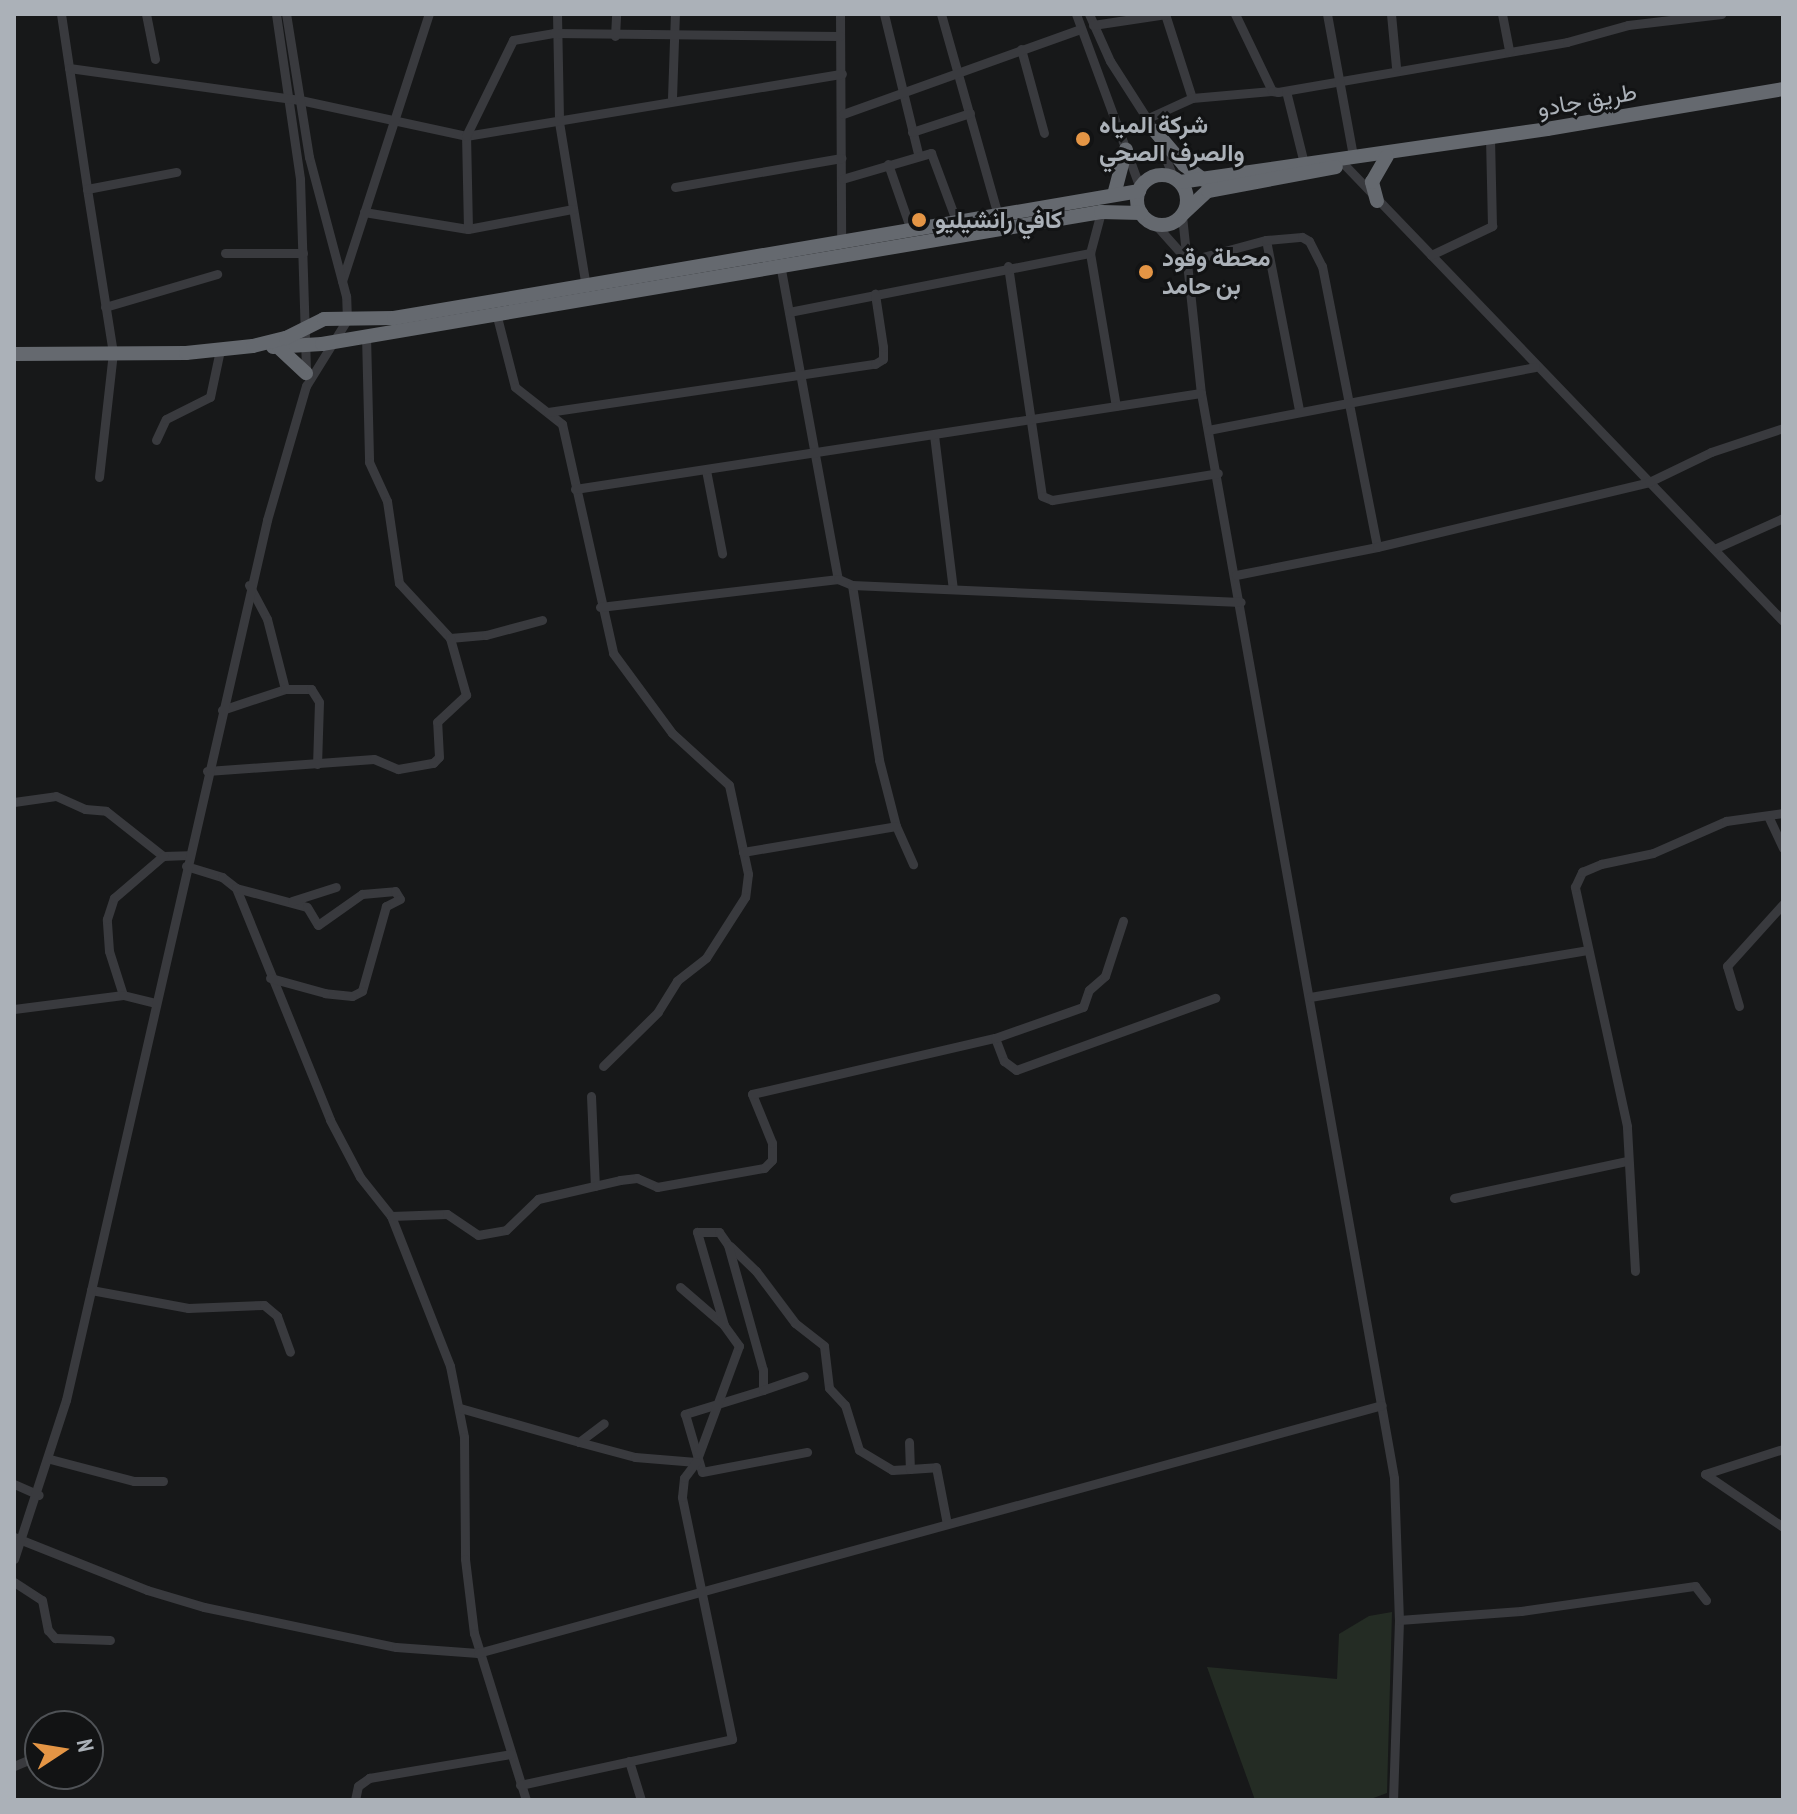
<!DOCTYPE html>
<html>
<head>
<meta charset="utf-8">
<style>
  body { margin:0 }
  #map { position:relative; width:1797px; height:1814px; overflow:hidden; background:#171819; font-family:"PT Sans Narrow",Vazirmatn,sans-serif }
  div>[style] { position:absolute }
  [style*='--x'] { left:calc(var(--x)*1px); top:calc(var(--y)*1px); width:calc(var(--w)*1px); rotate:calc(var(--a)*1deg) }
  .green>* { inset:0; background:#242c24 }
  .minor>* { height:9px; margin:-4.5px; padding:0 4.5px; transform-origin:4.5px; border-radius:4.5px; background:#393a3e }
  .highway>* { height:14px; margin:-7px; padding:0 7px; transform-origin:7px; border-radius:7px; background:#65696f }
  .highway>.ring { margin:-7px; padding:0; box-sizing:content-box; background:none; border:14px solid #65696f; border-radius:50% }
  .dots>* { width:22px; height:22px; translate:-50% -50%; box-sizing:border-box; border:4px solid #121314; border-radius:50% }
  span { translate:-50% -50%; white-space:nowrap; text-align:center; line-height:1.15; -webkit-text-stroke:6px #121314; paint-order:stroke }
  .street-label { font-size:24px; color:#abb1b8 }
  .poi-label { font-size:24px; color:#abb1b8; font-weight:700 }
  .left { translate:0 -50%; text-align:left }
  .frame { position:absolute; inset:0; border:16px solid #abb1b8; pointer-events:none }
  .north { position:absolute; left:24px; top:1710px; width:80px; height:80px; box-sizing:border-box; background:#121314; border:2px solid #4f5256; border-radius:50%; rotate:78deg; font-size:22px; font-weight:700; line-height:32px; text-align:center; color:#abb1b8 }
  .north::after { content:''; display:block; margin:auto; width:28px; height:36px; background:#e49545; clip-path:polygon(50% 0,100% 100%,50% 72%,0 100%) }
</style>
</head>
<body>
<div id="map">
  <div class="green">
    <i style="clip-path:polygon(1392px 1612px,1387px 1793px,1368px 1800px,1255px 1800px,1207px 1667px,1337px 1679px,1339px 1634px,1369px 1616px)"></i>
  </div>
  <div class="minor">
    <i style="--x:61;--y:14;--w:177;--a:81.5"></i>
    <i style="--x:146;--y:14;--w:46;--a:78.7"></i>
    <i style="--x:276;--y:14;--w:167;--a:81.7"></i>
    <i style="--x:300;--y:179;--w:196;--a:88.2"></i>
    <i style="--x:557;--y:14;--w:108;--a:88.9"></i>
    <i style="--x:559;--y:122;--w:167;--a:80.7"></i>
    <i style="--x:840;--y:14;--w:228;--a:89.7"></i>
    <i style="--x:884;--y:14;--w:144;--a:76.3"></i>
    <i style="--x:941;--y:14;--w:210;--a:74.2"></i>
    <i style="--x:1076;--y:14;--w:185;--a:69.8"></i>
    <i style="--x:1089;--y:14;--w:51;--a:65.9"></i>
    <i style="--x:1110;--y:61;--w:83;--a:57.3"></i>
    <i style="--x:1155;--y:131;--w:49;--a:68.6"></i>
    <i style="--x:1165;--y:14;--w:88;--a:72.2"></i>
    <i style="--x:1192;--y:98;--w:80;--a:-5"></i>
    <i style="--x:1235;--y:14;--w:85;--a:64.3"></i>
    <i style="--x:1272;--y:91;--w:6;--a:9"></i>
    <i style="--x:1278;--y:92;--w:293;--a:-9.8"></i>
    <i style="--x:1567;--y:42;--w:63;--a:-15.6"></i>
    <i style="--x:1628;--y:25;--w:94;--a:-6.7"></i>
    <i style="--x:1327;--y:14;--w:144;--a:79.6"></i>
    <i style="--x:1391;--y:14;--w:53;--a:84.6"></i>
    <i style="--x:1502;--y:14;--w:38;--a:79"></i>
    <i style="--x:1093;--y:25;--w:74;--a:-8.6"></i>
    <i style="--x:615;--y:36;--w:22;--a:-87"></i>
    <i style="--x:1021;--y:49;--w:87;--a:74.7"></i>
    <i style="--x:69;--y:68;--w:233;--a:7.9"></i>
    <i style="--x:300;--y:100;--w:170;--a:12.2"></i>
    <i style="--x:466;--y:136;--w:381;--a:-9.4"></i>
    <i style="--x:1286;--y:91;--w:74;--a:76"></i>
    <i style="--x:672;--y:98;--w:84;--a:-88"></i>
    <i style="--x:843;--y:114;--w:253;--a:-19.7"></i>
    <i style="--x:1146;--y:119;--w:51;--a:-24.5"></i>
    <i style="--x:912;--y:132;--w:61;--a:-18.1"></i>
    <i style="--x:1338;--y:158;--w:642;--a:46.14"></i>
    <i style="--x:888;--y:164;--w:70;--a:70.8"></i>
    <i style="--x:842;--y:179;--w:93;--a:-16.3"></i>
    <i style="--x:931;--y:153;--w:75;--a:69.6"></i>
    <i style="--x:675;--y:187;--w:169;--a:-9.9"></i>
    <i style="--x:364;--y:212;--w:105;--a:9.3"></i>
    <i style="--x:468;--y:229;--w:107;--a:-10.8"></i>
    <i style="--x:1101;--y:212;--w:42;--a:105"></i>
    <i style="--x:1090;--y:253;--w:155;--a:80.4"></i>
    <i style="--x:1182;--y:216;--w:178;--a:83.9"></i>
    <i style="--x:1201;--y:393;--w:1102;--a:79.91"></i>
    <i style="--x:1394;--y:1478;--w:142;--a:88"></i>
    <i style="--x:1399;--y:1620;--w:180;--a:91.9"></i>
    <i style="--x:1155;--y:224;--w:50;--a:48.3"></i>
    <i style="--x:468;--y:229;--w:93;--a:-91.2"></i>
    <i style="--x:466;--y:136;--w:107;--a:-63.9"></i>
    <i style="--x:513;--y:40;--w:42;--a:-9.7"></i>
    <i style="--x:554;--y:33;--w:286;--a:0.6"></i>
    <i style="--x:1266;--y:240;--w:173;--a:79"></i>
    <i style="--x:225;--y:253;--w:78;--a:0"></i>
    <i style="--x:1431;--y:255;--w:68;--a:-25.4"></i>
    <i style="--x:1492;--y:226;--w:88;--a:-91.3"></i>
    <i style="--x:1188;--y:261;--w:81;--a:-15.1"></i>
    <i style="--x:1266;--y:240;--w:36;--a:-5"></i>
    <i style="--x:1302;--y:237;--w:8;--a:30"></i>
    <i style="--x:1309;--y:241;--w:28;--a:63"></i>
    <i style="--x:1322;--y:266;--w:286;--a:78.9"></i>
    <i style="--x:780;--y:264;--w:320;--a:79.6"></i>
    <i style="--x:1008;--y:266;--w:232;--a:81.6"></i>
    <i style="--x:1042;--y:496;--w:11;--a:22"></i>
    <i style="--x:1052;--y:500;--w:168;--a:-9.2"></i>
    <i style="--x:342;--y:281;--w:281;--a:-72"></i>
    <i style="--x:105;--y:307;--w:117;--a:-16.4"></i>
    <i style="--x:789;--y:312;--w:307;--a:-11.1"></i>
    <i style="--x:496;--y:313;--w:76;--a:75.6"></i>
    <i style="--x:515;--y:387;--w:60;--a:38.2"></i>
    <i style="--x:562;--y:424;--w:235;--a:77.4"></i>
    <i style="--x:613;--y:653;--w:99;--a:53.6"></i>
    <i style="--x:672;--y:733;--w:77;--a:42.4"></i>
    <i style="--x:729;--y:785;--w:91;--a:77.9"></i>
    <i style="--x:748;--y:874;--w:23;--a:97"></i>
    <i style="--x:745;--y:897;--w:72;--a:122.6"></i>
    <i style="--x:706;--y:958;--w:37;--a:142"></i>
    <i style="--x:677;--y:981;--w:36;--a:122"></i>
    <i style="--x:658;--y:1012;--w:77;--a:135.5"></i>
    <i style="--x:366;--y:335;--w:127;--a:88.6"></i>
    <i style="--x:369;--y:462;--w:43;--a:65.2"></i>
    <i style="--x:387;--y:501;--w:83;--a:81.7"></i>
    <i style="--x:399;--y:583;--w:75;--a:47.2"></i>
    <i style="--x:450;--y:638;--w:36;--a:-5"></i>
    <i style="--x:486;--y:635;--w:58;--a:-15"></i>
    <i style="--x:548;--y:412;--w:331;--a:-8.4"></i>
    <i style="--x:875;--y:364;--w:9;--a:-32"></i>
    <i style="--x:883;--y:359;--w:12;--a:-90"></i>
    <i style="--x:883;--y:347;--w:54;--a:-98.6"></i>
    <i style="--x:1208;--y:430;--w:333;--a:-10.9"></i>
    <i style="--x:934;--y:435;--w:155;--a:83"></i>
    <i style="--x:156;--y:440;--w:23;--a:-65"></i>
    <i style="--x:166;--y:419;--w:49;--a:-26.6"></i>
    <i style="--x:210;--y:397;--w:48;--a:-78"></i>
    <i style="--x:706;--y:470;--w:85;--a:79.1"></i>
    <i style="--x:99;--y:477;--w:125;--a:-83.6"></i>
    <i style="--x:113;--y:353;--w:166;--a:-99"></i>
    <i style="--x:87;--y:189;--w:91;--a:-10.8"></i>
    <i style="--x:575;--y:489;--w:633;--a:-8.72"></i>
    <i style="--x:1714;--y:549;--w:76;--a:-24.2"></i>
    <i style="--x:1236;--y:575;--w:144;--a:-11.2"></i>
    <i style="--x:1377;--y:547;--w:280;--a:-13.4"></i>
    <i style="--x:1649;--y:482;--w:69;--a:-25.8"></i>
    <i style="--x:1711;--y:452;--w:76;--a:-18.4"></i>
    <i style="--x:249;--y:585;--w:38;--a:62"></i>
    <i style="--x:267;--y:619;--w:72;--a:75.6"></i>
    <i style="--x:852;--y:585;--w:177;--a:81.2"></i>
    <i style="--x:879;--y:760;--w:68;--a:75.6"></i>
    <i style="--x:896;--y:826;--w:42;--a:65.9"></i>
    <i style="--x:600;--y:607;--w:240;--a:-6.7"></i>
    <i style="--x:838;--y:579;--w:15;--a:23"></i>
    <i style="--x:852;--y:585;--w:389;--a:2.5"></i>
    <i style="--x:222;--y:710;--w:66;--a:-18.4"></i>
    <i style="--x:285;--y:689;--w:26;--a:0"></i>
    <i style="--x:311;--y:689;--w:15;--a:58"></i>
    <i style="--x:319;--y:702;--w:62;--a:91.8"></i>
    <i style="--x:207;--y:771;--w:167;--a:-4.1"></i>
    <i style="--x:374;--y:759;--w:26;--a:23"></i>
    <i style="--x:398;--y:769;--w:36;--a:-10"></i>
    <i style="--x:433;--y:763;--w:8;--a:-45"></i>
    <i style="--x:439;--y:757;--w:35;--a:-93"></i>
    <i style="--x:437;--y:722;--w:40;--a:-43"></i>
    <i style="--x:466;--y:695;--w:59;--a:-105.7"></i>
    <i style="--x:14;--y:802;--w:42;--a:-8.1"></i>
    <i style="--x:56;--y:796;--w:32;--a:24"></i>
    <i style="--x:85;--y:809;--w:21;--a:5"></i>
    <i style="--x:106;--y:811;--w:73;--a:38.3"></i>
    <i style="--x:163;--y:856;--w:25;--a:-2"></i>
    <i style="--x:1769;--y:818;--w:33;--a:65"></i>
    <i style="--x:743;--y:852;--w:155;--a:-9.6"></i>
    <i style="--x:186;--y:866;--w:38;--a:17"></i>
    <i style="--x:222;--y:877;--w:18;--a:38"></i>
    <i style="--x:236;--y:888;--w:250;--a:67.9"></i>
    <i style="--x:330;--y:1120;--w:64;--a:62.2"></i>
    <i style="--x:360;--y:1177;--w:50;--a:51.5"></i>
    <i style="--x:391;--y:1216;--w:161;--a:68.5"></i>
    <i style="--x:450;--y:1366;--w:72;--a:78.8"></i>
    <i style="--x:464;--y:1437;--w:122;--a:89.5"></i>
    <i style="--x:465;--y:1559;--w:75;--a:83.1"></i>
    <i style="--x:474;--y:1633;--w:175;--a:72.7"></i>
    <i style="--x:236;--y:888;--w:73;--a:15"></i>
    <i style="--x:307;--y:907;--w:21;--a:59"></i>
    <i style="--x:318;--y:925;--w:54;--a:-35.2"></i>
    <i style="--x:362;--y:894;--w:33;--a:-5"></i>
    <i style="--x:395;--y:891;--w:9;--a:58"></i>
    <i style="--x:400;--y:899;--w:16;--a:153"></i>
    <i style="--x:386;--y:906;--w:88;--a:105.8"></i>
    <i style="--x:362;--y:991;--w:11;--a:153"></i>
    <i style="--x:352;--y:996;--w:27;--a:-174"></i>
    <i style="--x:325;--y:993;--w:57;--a:-164.7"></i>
    <i style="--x:292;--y:901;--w:46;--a:-17.7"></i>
    <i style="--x:123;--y:995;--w:46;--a:-107.7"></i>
    <i style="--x:109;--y:951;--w:32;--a:-94"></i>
    <i style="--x:107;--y:919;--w:22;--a:-72"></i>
    <i style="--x:114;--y:898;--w:65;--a:-40.6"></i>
    <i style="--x:1310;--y:997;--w:281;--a:-9.6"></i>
    <i style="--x:1739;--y:1006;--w:42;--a:-106.7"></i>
    <i style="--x:1727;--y:966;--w:84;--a:-47.9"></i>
    <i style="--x:14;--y:1009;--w:110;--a:-7.3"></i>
    <i style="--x:123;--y:995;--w:34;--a:14"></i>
    <i style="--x:995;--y:1038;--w:25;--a:69"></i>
    <i style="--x:1004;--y:1061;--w:15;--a:37"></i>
    <i style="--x:1016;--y:1070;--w:212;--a:-19.9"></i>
    <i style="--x:591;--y:1096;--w:90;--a:87.5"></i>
    <i style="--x:1454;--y:1198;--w:176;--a:-12.1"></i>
    <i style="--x:391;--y:1216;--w:56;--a:-2"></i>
    <i style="--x:447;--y:1214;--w:37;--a:34"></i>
    <i style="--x:478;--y:1235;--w:28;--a:-10"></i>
    <i style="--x:506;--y:1230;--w:45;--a:-44.1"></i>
    <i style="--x:538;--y:1199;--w:84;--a:-13"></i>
    <i style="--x:620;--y:1180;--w:17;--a:-7"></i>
    <i style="--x:637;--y:1178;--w:22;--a:24"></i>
    <i style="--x:657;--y:1187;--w:109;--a:-10.1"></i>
    <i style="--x:764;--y:1168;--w:11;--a:-45"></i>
    <i style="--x:772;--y:1160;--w:17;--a:-90"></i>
    <i style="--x:772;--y:1143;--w:53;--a:-112.2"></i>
    <i style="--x:752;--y:1094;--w:249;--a:-13"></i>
    <i style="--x:995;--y:1038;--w:93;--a:-19.4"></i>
    <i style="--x:1083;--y:1007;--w:18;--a:-71"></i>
    <i style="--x:1089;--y:990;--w:21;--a:-41"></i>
    <i style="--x:1105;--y:976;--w:58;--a:-71.9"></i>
    <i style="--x:730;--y:1246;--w:36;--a:44"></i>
    <i style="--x:756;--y:1271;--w:65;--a:53.1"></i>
    <i style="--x:795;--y:1323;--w:37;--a:38"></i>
    <i style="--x:824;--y:1346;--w:42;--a:83.2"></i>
    <i style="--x:829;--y:1388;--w:23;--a:47"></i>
    <i style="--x:845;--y:1405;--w:47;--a:72.7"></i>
    <i style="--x:859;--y:1450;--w:39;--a:31"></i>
    <i style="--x:892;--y:1470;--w:18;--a:-3"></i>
    <i style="--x:1635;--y:1271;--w:145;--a:-93.2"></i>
    <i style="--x:1627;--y:1126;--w:245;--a:-102.3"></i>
    <i style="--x:1575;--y:887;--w:17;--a:-65"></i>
    <i style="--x:1582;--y:872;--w:21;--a:-23"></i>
    <i style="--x:1601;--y:864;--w:53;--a:-11.9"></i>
    <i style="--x:1653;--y:853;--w:80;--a:-23.7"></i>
    <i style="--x:1726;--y:821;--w:58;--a:-8"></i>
    <i style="--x:680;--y:1287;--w:58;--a:40.8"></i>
    <i style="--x:91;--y:1290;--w:99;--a:10.5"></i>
    <i style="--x:188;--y:1308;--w:76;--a:-2.3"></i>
    <i style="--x:264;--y:1305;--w:17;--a:40"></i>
    <i style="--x:277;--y:1316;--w:38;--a:70"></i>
    <i style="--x:763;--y:1390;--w:82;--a:162.9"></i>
    <i style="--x:685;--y:1414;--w:60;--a:73.7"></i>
    <i style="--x:702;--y:1472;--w:107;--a:-10.8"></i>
    <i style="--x:460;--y:1408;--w:124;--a:15.9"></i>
    <i style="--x:579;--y:1442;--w:31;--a:-37"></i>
    <i style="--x:579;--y:1442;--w:58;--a:15"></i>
    <i style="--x:635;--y:1457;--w:61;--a:4.7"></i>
    <i style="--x:696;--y:1462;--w:124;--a:-69.7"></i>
    <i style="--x:739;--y:1346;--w:26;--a:-126"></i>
    <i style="--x:724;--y:1325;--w:97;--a:-106.2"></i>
    <i style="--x:697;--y:1232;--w:22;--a:0"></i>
    <i style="--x:719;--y:1232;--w:16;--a:55"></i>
    <i style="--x:728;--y:1245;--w:130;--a:74.4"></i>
    <i style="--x:763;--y:1370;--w:20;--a:90"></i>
    <i style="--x:763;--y:1390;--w:43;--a:-18.9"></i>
    <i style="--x:909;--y:1442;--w:27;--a:88"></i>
    <i style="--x:910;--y:1469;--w:26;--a:-4"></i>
    <i style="--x:936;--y:1467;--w:58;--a:79.1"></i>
    <i style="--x:50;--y:1459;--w:87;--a:14.7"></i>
    <i style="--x:134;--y:1481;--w:29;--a:0"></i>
    <i style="--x:1705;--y:1474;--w:94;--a:34.2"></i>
    <i style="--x:1705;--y:1474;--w:82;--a:-17.8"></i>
    <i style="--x:14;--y:1484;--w:27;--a:24"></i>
    <i style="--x:14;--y:1537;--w:143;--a:21.7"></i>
    <i style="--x:147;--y:1590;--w:59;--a:16.6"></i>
    <i style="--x:204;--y:1607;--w:196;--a:11.8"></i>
    <i style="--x:396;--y:1647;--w:82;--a:4.2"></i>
    <i style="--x:478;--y:1653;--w:937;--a:-15.34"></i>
    <i style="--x:14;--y:1559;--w:167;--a:-71.9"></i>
    <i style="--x:66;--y:1400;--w:903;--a:-77.13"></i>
    <i style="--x:267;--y:520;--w:140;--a:-73.8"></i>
    <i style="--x:306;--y:386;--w:78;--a:-58.2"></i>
    <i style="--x:347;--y:320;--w:24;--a:-92"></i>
    <i style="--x:346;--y:296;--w:144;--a:-104.9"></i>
    <i style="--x:309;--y:157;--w:145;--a:-99.1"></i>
    <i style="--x:14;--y:1582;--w:33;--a:33"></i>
    <i style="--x:42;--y:1600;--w:31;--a:79"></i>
    <i style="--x:48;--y:1630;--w:11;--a:49"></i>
    <i style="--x:55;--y:1638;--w:55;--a:2.1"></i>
    <i style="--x:1399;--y:1620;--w:122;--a:-4.2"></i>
    <i style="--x:1521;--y:1611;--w:176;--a:-8.2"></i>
    <i style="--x:1695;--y:1586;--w:18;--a:52"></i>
    <i style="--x:629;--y:1761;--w:41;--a:72.9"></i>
    <i style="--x:14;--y:1766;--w:28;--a:-23"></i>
    <i style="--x:520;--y:1785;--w:217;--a:-12.2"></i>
    <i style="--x:732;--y:1739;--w:247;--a:-101.7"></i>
    <i style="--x:682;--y:1497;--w:19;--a:-84"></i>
    <i style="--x:684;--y:1478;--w:20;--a:-53"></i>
    <i style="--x:355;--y:1800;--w:14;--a:-78"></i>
    <i style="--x:358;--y:1786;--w:14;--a:-36"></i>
    <i style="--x:369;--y:1778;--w:144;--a:-9.6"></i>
  </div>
  <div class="highway">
    <i style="--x:1155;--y:131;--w:45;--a:49.5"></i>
    <i style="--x:1184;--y:165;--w:25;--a:37"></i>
    <i class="ring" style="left:1137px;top:175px;width:36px;height:36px"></i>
    <i style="--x:1180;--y:182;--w:371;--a:-8.2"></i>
    <i style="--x:1547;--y:129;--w:239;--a:-9.6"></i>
    <i style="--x:1115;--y:191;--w:43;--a:-75.3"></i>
    <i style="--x:1377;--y:201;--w:20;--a:-105"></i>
    <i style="--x:1372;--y:182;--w:30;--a:-60"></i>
    <i style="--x:1184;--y:213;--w:33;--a:-43"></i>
    <i style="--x:1208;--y:191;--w:130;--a:-10.6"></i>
    <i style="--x:273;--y:347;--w:49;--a:-3.5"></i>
    <i style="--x:322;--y:344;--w:790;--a:-9.62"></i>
    <i style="--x:1101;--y:212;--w:40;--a:1.4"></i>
    <i style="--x:279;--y:348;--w:37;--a:43"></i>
    <i style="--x:14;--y:354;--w:172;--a:-0.3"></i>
    <i style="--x:186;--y:353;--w:67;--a:-6"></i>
    <i style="--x:253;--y:346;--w:34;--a:-14"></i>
    <i style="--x:286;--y:338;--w:42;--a:-26.6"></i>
    <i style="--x:324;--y:319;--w:70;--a:-0.8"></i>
    <i style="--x:394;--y:318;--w:756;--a:-9.67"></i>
  </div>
  <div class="dots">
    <i style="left:1083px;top:139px;background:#e49545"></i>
    <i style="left:919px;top:220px;background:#e49545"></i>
    <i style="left:1146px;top:272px;background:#e49545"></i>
  </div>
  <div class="street-label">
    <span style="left:1587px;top:100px;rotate:-10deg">طريق جادو</span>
  </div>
  <div class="poi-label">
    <span class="left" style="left:1099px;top:139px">شركة المياه<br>والصرف الصحي</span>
    <span class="left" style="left:935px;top:220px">كافي رانشيليو</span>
    <span class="left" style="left:1162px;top:272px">محطة وقود<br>بن حامد</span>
  </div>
  <div class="frame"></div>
  <div class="north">N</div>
</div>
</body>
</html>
